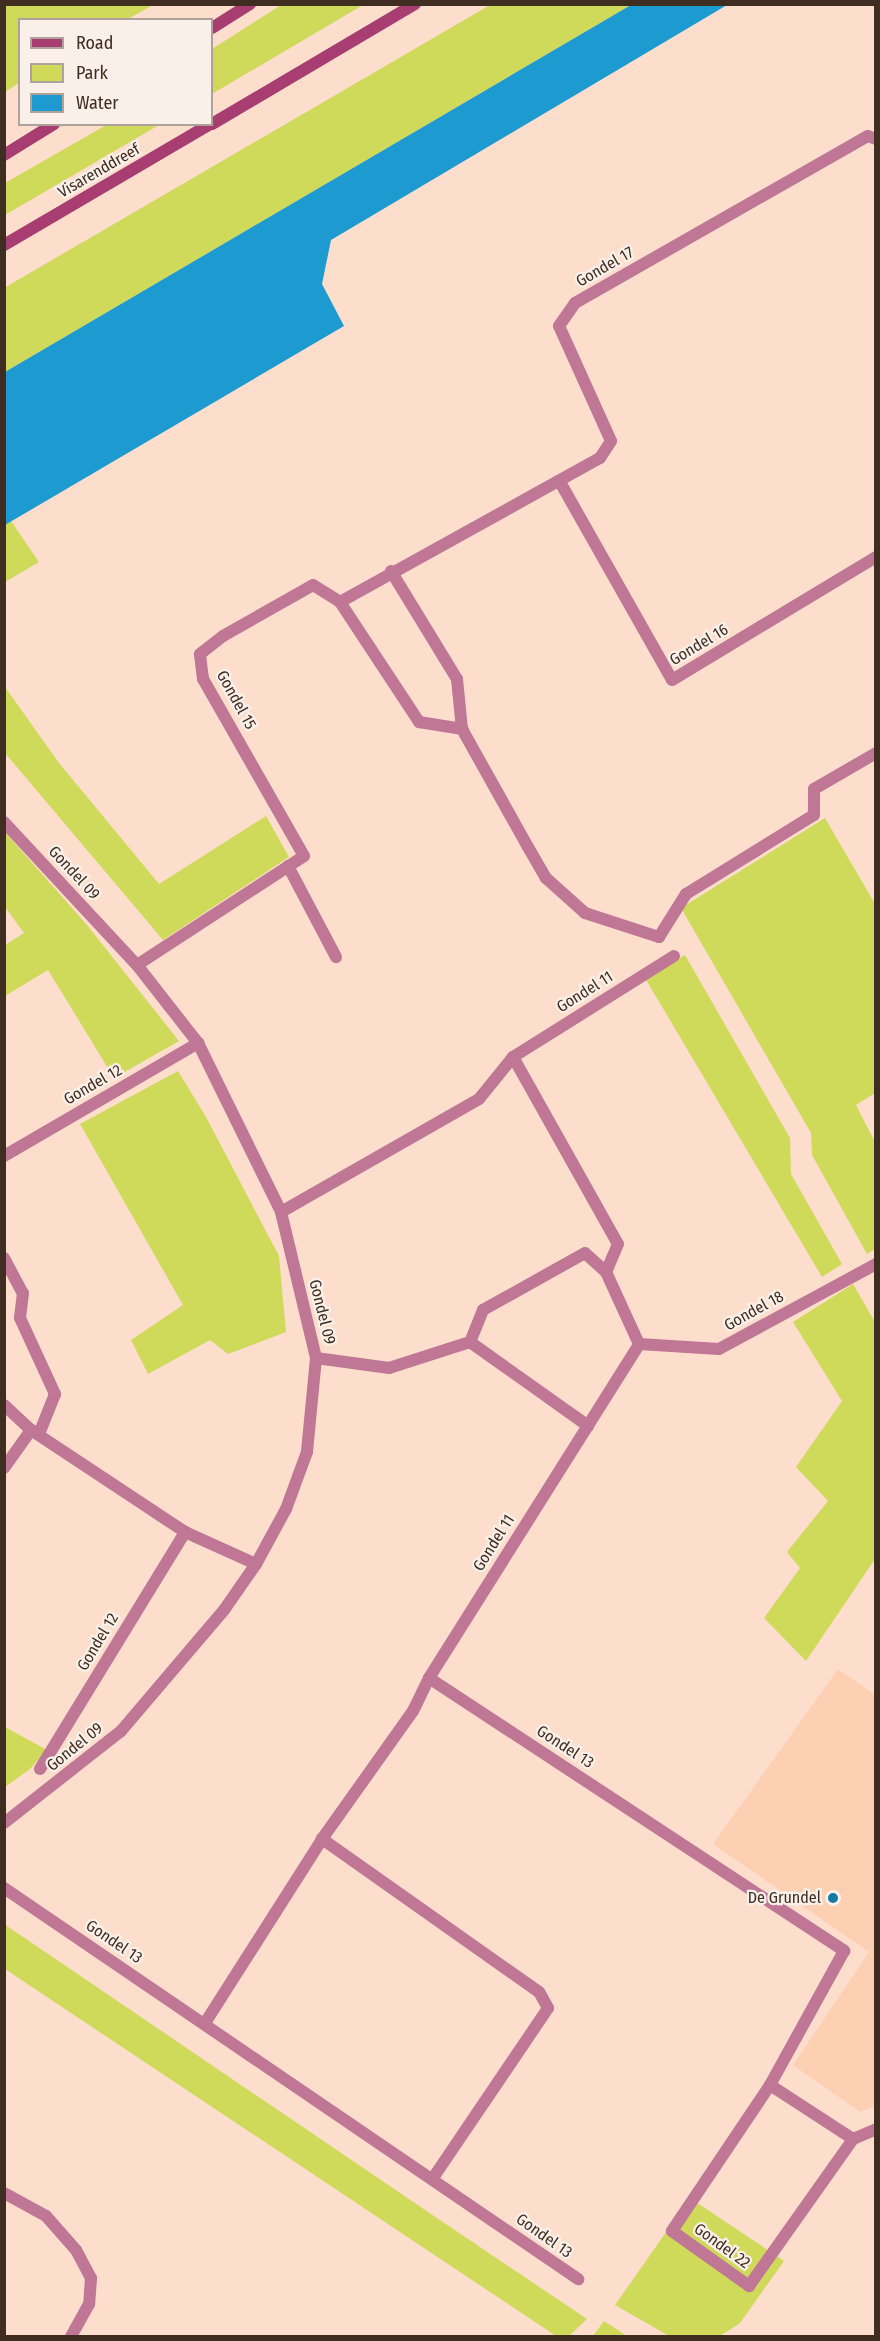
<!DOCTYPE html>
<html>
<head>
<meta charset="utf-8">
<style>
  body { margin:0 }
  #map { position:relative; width:880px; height:2341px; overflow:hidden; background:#fddecc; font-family:"Fira Sans Condensed",sans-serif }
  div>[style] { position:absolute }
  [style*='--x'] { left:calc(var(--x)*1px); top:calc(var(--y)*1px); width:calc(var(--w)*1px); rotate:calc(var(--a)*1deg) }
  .built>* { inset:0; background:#fdd0b4 }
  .green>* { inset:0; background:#cfd95a }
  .water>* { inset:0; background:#1d9acf }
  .pedestrian>* { height:12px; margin:-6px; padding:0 6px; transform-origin:6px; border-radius:6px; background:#c07796 }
  .minor>* { height:12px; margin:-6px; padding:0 6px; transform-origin:6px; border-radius:6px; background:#c07796 }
  .secondary>* { height:12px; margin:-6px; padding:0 6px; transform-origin:6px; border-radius:6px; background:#a73d70 }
  .dots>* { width:16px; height:16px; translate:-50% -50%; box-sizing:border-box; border:3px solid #faf0ea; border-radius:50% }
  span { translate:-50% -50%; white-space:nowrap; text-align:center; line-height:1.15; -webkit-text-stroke:4.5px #faf0ea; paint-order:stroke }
  .street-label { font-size:16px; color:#402d21 }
  .poi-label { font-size:16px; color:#402d21 }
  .right { translate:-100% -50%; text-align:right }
  .frame { position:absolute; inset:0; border:6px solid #402d21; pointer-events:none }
  .legend { position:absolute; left:18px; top:18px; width:195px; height:108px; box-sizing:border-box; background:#faf0ea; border:2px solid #b0a29a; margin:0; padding:8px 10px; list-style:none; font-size:18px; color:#402d21 }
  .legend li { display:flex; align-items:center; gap:12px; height:30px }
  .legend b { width:30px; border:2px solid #b0a29a }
</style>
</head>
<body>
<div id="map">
  <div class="built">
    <i style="clip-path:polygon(838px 1669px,875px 1695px,876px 2106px,860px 2112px,793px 2065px,869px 1952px,713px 1844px)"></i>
  </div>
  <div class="green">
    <i style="clip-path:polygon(4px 5px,5px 4px,153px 5px,128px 19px,20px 20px,19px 83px,5px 92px)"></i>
    <i style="clip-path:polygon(281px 5px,363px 5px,212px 94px,212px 49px)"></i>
    <i style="clip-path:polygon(490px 5px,631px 5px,5px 372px,4px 288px)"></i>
    <i style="clip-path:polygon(108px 124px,159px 125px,5px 215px,5px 183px)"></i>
    <i style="clip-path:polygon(11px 521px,39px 562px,5px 582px,5px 525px)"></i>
    <i style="clip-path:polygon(5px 687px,59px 763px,159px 884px,266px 816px,289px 857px,163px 940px,5px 753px)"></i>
    <i style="clip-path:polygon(825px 818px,875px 904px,875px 1093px,856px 1105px,875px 1142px,875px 1249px,867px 1254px,812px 1155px,811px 1133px,681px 908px)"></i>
    <i style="clip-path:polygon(4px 831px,87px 925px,179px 1041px,114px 1078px,48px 970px,5px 996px,5px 945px,24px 933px,5px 907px)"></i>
    <i style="clip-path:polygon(685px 955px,790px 1138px,791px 1174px,842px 1264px,822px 1277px,645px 978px)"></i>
    <i style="clip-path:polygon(178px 1071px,206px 1117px,279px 1256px,286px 1332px,228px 1354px,210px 1340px,148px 1374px,131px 1340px,183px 1305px,80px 1124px)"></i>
    <i style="clip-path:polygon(853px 1284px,875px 1322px,875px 1559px,806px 1661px,764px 1618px,800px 1568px,787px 1552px,828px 1501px,796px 1467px,842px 1401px,793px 1322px)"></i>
    <i style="clip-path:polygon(5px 1727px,47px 1750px,30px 1769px,5px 1787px)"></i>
    <i style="clip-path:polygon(4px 1924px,431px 2214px,587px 2319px,569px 2336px,556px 2336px,5px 1969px)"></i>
    <i style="clip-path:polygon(690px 2198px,784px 2261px,740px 2323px,720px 2336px,669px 2336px,615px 2305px)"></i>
    <i style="clip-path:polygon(604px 2321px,627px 2336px,593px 2336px)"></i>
  </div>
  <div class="water">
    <i style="clip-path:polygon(631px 5px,727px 5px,331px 240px,322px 284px,344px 326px,5px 525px,5px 372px)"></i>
  </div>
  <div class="pedestrian">
    <i style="--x:391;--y:571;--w:127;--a:58.6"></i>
    <i style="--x:457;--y:679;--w:50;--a:84.3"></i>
    <i style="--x:462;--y:729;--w:135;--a:60.8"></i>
    <i style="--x:528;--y:847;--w:36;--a:60"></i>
    <i style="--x:546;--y:878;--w:52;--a:41.9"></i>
    <i style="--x:585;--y:913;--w:78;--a:18"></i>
    <i style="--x:659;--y:937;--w:51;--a:-57.9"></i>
    <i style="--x:686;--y:894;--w:150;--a:-31.7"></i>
    <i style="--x:814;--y:815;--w:26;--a:-90"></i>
    <i style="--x:814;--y:789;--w:72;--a:-30.1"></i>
    <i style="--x:340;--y:602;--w:144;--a:56.6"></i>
    <i style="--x:419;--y:722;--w:44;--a:9.2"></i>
    <i style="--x:513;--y:1057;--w:214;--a:60.7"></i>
    <i style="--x:618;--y:1244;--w:30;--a:113"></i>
    <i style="--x:4;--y:1156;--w:225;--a:-30.2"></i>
    <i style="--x:281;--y:1212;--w:228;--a:-29.7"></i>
    <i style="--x:479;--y:1099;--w:54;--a:-51"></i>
    <i style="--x:513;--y:1057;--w:190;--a:-32.1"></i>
    <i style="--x:4;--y:1258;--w:40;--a:62"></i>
    <i style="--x:23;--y:1293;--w:25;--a:97"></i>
    <i style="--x:20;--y:1318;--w:84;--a:65.3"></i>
    <i style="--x:55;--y:1394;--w:43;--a:111.8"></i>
    <i style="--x:639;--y:1344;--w:80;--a:3.6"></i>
    <i style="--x:719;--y:1349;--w:179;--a:-28.4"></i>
    <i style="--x:4;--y:1468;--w:47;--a:-54.6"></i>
    <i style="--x:429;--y:1678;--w:497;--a:33.3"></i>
    <i style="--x:844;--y:1951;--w:153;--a:118.9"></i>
    <i style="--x:40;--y:1769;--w:278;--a:-58.5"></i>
    <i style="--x:205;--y:2023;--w:218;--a:-57.5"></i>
  </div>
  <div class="minor">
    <i style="--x:560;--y:482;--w:227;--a:60.5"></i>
    <i style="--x:672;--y:680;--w:238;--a:-31.1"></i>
    <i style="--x:4;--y:822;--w:195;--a:47.1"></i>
    <i style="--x:137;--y:965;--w:99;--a:52"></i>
    <i style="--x:198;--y:1043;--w:188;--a:63.8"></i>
    <i style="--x:281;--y:1212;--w:150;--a:76.5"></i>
    <i style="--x:316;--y:1358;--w:94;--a:95.5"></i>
    <i style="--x:307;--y:1452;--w:61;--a:110.2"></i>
    <i style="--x:286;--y:1509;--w:63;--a:118.6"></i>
    <i style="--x:256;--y:1564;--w:56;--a:124.8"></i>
    <i style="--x:224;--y:1610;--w:159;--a:130.4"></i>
    <i style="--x:121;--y:1731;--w:149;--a:141.8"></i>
    <i style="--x:288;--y:866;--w:103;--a:62.2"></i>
    <i style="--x:137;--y:965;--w:199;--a:-33.1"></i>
    <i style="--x:304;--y:856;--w:204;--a:-119.7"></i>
    <i style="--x:203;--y:679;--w:25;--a:-97"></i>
    <i style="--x:200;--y:654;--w:29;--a:-38"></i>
    <i style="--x:223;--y:636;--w:103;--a:-29.5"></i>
    <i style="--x:313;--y:585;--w:32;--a:32"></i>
    <i style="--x:340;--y:602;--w:297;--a:-29"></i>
    <i style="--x:600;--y:458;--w:20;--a:-57"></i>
    <i style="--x:611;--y:441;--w:126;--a:-114.3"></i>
    <i style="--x:559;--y:326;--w:28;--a:-55"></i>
    <i style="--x:575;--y:303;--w:337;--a:-29.7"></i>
    <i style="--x:868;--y:136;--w:9;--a:21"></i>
    <i style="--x:316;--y:1358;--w:74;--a:7.8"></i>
    <i style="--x:389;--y:1368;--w:85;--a:-17.8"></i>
    <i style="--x:4;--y:1405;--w:37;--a:43"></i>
    <i style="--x:31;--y:1430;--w:185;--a:33.5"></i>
    <i style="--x:185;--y:1532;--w:78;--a:24.3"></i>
    <i style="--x:4;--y:1888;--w:695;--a:34.26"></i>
    <i style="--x:853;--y:2139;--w:99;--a:-147"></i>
    <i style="--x:770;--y:2085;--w:176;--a:123.9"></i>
    <i style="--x:672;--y:2231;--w:95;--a:35.5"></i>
    <i style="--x:749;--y:2286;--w:180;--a:-54.7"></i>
    <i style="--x:853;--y:2139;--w:25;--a:-23"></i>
    <i style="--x:433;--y:2178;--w:205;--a:-55.9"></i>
    <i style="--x:548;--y:2008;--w:18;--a:-119"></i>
    <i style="--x:539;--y:1992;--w:266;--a:-144.8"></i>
    <i style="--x:322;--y:1839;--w:157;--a:-54.6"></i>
    <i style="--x:413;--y:1711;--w:37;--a:-64"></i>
    <i style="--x:429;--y:1678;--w:395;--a:-57.8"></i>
    <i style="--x:639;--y:1344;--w:79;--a:-114.6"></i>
    <i style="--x:606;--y:1272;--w:28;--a:-138"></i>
    <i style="--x:585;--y:1253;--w:117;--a:150.8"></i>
    <i style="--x:483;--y:1310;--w:35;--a:112"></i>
    <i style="--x:470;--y:1342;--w:145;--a:35.4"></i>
    <i style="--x:4;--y:2193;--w:48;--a:28.7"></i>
    <i style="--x:46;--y:2216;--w:45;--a:48.6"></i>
    <i style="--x:76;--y:2250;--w:32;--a:62"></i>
    <i style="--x:91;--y:2278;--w:26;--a:94"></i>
    <i style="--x:89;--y:2304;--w:37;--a:119"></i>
  </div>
  <div class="secondary">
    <i style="--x:212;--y:28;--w:45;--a:-32.3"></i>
    <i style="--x:212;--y:124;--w:236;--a:-30.6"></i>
    <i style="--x:4;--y:155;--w:59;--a:-31.8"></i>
    <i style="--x:4;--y:245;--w:239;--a:-30.4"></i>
  </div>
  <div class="dots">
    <i style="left:833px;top:1898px;background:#147aa5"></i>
  </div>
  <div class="street-label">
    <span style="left:99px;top:171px;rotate:-30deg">Visarenddreef</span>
    <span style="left:605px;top:267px;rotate:-30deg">Gondel 17</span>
    <span style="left:699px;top:645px;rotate:-31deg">Gondel 16</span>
    <span style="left:236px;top:700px;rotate:61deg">Gondel 15</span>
    <span style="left:74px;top:873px;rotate:47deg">Gondel 09</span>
    <span style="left:585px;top:992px;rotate:-32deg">Gondel 11</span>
    <span style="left:93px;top:1085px;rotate:-30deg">Gondel 12</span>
    <span style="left:754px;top:1311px;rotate:-29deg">Gondel 18</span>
    <span style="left:322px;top:1312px;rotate:76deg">Gondel 09</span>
    <span style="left:494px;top:1543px;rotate:-58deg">Gondel 11</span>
    <span style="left:98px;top:1642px;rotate:-59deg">Gondel 12</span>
    <span style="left:75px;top:1747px;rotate:-39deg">Gondel 09</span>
    <span style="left:565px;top:1747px;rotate:33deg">Gondel 13</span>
    <span style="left:114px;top:1942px;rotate:34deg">Gondel 13</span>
    <span style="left:544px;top:2236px;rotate:35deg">Gondel 13</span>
    <span style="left:722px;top:2246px;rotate:36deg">Gondel 22</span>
  </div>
  <div class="poi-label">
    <span class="right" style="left:821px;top:1898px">De Grundel</span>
  </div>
  <div class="frame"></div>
  <ul class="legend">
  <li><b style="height:8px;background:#a73d70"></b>Road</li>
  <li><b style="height:16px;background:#cfd95a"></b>Park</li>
  <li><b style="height:16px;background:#1d9acf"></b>Water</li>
  </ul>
</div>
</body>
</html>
